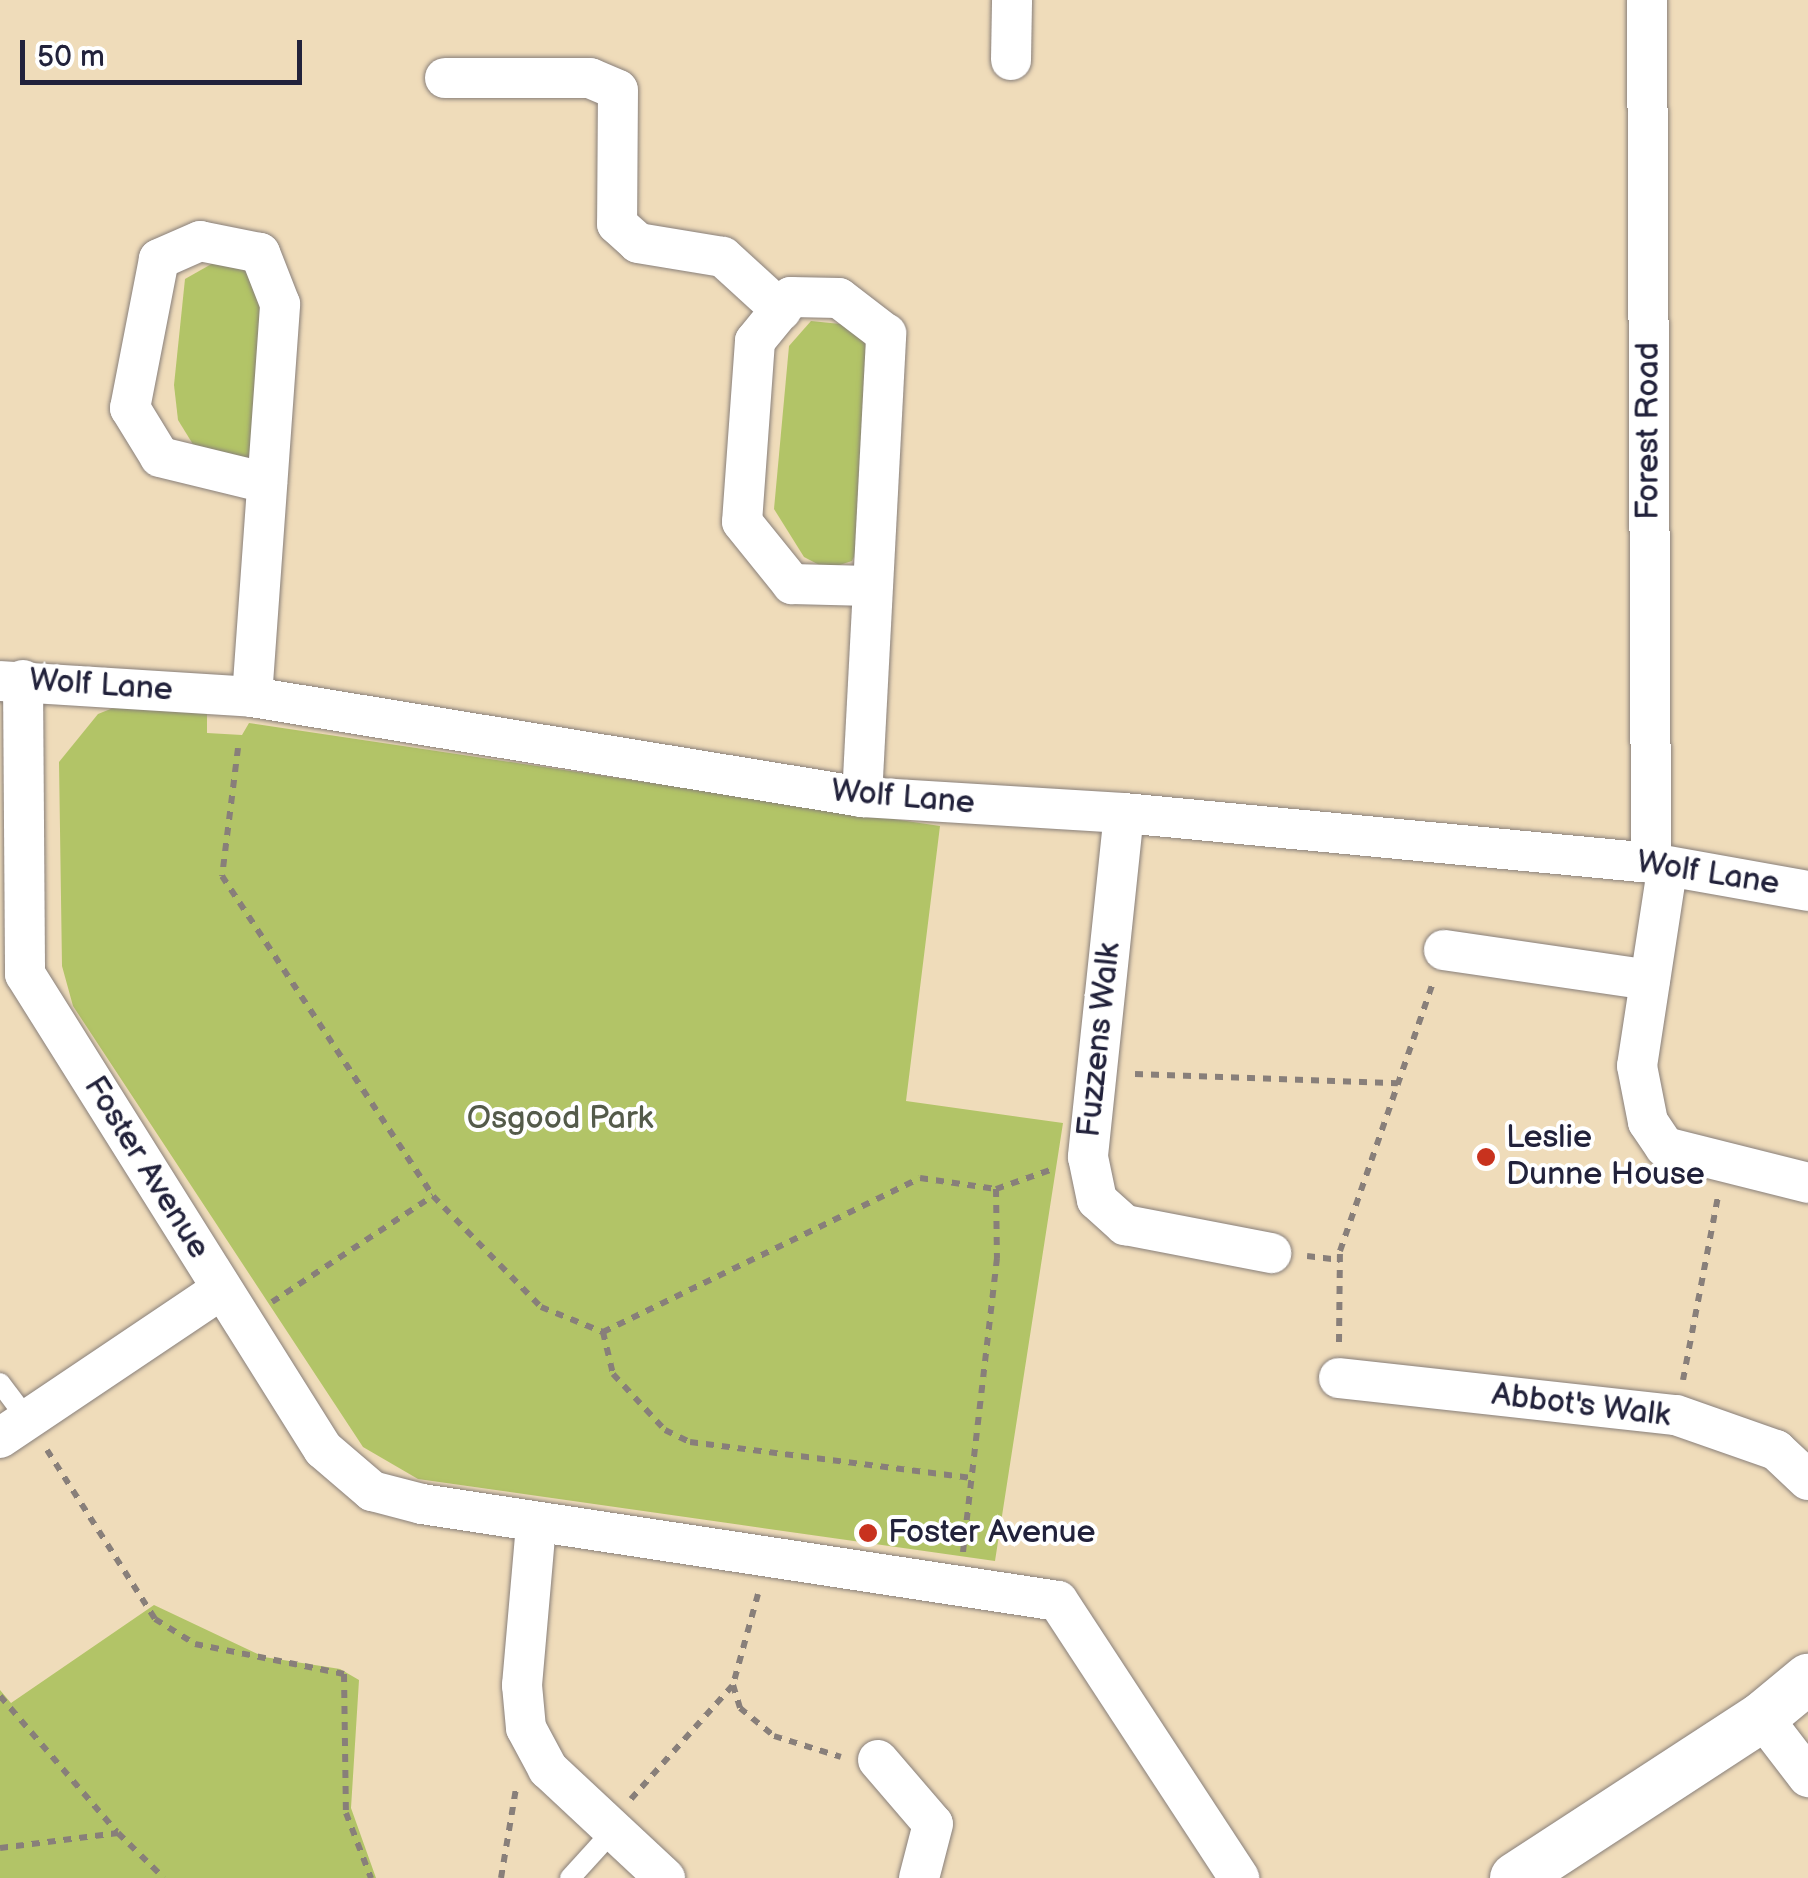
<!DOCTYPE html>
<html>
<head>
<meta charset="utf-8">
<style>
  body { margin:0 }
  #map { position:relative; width:1808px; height:1878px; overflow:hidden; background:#efdcba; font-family:"Balsamiq Sans",sans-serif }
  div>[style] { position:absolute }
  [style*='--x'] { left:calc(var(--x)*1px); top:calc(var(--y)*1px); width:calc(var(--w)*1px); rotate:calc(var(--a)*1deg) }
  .green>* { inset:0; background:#b2c467 }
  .path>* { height:6px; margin-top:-3px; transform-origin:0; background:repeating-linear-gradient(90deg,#887f7a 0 8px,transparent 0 16px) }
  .roads { filter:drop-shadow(0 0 2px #887f7a) drop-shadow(0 0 2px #887f7a) }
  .service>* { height:20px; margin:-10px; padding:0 10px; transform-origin:10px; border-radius:10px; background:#fff }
  .minor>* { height:40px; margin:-20px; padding:0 20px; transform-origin:20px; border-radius:20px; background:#fff }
  .tertiary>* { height:50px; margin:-25px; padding:0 25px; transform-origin:25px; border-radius:25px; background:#fff }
  .dots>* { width:28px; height:28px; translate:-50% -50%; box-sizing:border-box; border:5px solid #fff; border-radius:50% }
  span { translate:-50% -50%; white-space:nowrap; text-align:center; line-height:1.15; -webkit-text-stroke:8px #fff; paint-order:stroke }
  .street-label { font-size:32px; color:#22223b }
  .park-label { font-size:32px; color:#545b4a }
  .poi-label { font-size:32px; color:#22223b }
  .left { translate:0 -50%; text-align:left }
  .scale { position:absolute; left:20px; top:40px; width:282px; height:45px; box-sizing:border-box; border:5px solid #22223b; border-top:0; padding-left:12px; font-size:30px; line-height:35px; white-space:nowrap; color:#22223b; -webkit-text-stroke:8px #fff; paint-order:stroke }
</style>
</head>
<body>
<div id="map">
  <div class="green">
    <i style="clip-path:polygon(215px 262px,248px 266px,265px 281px,260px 452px,243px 459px,194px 446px,178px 420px,174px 385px,185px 279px)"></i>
    <i style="clip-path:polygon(811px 321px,850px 325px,869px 343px,861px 541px,852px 561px,827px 569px,804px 557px,774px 509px,789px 346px)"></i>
    <i style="clip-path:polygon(118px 706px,207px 712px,207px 733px,242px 735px,249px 723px,940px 826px,906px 1101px,1063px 1123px,995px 1561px,418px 1479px,363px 1447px,73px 1006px,62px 966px,59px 762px,98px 714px)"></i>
    <i style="clip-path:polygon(154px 1605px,264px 1657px,340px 1669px,359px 1680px,351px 1808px,376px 1878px,0 1878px,0 1690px,11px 1703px)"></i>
  </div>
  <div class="path">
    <i style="--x:238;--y:748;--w:129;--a:97.1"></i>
    <i style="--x:222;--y:876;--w:383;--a:56.6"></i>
    <i style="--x:433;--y:1196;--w:155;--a:45.8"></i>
    <i style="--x:541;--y:1307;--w:67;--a:22"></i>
    <i style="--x:603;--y:1332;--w:352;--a:-25.9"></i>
    <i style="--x:920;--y:1178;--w:77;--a:8.2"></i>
    <i style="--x:996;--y:1189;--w:69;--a:89.2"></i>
    <i style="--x:997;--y:1258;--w:296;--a:96.6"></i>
    <i style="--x:1135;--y:1074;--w:263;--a:2"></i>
    <i style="--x:996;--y:1189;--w:60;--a:-19.3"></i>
    <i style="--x:1307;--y:1256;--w:33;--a:7"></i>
    <i style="--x:272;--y:1302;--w:193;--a:-33.4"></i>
    <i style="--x:603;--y:1332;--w:43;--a:76.6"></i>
    <i style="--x:613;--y:1374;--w:76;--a:47.1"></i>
    <i style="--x:665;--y:1430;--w:28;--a:26"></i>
    <i style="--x:690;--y:1442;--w:284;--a:7.3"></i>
    <i style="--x:1339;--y:1342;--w:91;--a:-89.4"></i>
    <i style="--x:1340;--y:1251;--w:281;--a:-70.9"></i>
    <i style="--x:1683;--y:1380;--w:187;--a:-79.2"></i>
    <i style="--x:47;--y:1450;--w:201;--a:57.4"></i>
    <i style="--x:155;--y:1619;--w:47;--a:32"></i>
    <i style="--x:195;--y:1644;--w:152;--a:11.4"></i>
    <i style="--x:344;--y:1674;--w:139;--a:89.2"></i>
    <i style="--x:346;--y:1813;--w:70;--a:69"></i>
    <i style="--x:758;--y:1594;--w:94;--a:105.4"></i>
    <i style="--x:733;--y:1685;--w:24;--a:73"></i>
    <i style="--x:740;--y:1708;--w:44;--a:39.5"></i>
    <i style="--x:774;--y:1736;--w:70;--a:17.4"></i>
    <i style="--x:0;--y:1696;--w:179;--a:49.3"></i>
    <i style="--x:631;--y:1799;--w:152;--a:-48.2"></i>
    <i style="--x:0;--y:1848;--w:119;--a:-7.2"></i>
    <i style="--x:118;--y:1833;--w:64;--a:44.4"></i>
    <i style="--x:501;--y:1878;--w:91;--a:-80.5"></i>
  </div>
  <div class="roads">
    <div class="service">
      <i style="--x:0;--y:1383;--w:46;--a:52.9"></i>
      <i style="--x:570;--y:1878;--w:61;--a:-47.7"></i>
    </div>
    <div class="minor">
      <i style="--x:1647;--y:0;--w:863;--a:89.73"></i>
      <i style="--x:1011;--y:60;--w:60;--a:-89"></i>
      <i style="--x:445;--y:78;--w:145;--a:0"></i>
      <i style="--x:590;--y:78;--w:30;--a:23"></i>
      <i style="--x:618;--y:90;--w:134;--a:90.4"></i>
      <i style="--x:617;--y:224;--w:28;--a:42"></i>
      <i style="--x:638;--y:243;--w:86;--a:9.4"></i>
      <i style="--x:723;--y:257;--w:79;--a:42.4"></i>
      <i style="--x:23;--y:680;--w:294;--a:89.6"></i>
      <i style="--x:25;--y:974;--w:561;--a:57.9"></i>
      <i style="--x:323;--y:1449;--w:65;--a:40.6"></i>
      <i style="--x:372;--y:1491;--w:52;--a:14.6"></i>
      <i style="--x:422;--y:1504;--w:643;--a:8.67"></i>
      <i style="--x:1058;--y:1601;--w:331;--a:56.8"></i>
      <i style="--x:0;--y:681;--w:253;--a:3.6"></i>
      <i style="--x:252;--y:697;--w:618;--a:9.31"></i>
      <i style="--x:862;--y:797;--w:262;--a:3.5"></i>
      <i style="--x:1124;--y:813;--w:529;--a:5.42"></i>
      <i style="--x:1651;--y:863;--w:159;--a:10.1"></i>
      <i style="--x:252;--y:697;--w:394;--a:-85.9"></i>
      <i style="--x:280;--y:304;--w:55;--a:-111.4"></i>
      <i style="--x:260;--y:253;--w:61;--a:-168.7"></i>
      <i style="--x:200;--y:241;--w:45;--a:156.3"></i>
      <i style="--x:159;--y:259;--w:152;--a:101"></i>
      <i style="--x:130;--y:408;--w:57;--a:58.5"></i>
      <i style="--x:160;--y:457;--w:110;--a:13.7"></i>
      <i style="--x:862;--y:797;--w:464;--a:-87"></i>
      <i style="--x:886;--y:334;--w:59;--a:-142.5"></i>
      <i style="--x:839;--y:298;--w:48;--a:-178.8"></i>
      <i style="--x:791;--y:297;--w:57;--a:129.3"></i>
      <i style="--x:755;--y:341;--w:181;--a:94.1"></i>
      <i style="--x:742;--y:522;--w:80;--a:51.1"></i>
      <i style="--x:792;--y:584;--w:77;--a:1.5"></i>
      <i style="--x:1124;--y:813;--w:346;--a:96"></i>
      <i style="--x:1088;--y:1157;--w:44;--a:78.2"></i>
      <i style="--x:1097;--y:1200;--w:38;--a:42"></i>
      <i style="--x:1125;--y:1225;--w:149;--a:10.9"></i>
      <i style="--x:1667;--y:870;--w:198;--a:98.7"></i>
      <i style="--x:1637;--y:1066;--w:57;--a:78.9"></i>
      <i style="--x:1648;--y:1122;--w:30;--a:56"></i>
      <i style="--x:1665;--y:1147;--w:147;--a:14.1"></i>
      <i style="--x:1444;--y:950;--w:208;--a:8.3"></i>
      <i style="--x:1339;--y:1378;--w:339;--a:6.3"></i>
      <i style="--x:1676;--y:1415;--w:106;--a:19.3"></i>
      <i style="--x:1776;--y:1450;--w:44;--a:43.2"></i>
      <i style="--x:0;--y:1438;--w:267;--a:-33.9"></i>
      <i style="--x:536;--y:1525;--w:161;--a:95"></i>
      <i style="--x:522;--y:1685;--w:43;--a:84.7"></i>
      <i style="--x:526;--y:1728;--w:47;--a:61.8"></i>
      <i style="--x:548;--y:1769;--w:160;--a:43"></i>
      <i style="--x:1762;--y:1717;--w:76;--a:52.5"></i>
      <i style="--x:878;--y:1760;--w:84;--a:49.3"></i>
      <i style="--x:933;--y:1824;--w:56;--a:104.5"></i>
    </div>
    <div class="tertiary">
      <i style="--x:1515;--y:1878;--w:295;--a:-33.1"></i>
      <i style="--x:1762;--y:1717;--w:60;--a:-39.6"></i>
    </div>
  </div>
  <div class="dots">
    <i style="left:1486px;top:1157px;background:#c8321e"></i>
    <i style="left:868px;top:1533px;background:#c8321e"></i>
  </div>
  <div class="street-label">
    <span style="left:1649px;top:431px;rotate:-90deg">Forest Road</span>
    <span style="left:101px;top:686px;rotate:4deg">Wolf Lane</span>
    <span style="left:903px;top:798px;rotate:5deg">Wolf Lane</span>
    <span style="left:1708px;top:874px;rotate:9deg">Wolf Lane</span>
    <span style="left:1100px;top:1040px;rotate:-84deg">Fuzzens Walk</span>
    <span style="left:146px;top:1168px;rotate:58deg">Foster Avenue</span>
    <span style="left:1581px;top:1406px;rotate:7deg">Abbot's Walk</span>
  </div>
  <div class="park-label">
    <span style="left:560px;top:1119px">Osgood Park</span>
  </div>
  <div class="poi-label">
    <span class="left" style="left:1506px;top:1157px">Leslie<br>Dunne House</span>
    <span class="left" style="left:888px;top:1533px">Foster Avenue</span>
  </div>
  <div class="scale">50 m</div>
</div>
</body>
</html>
